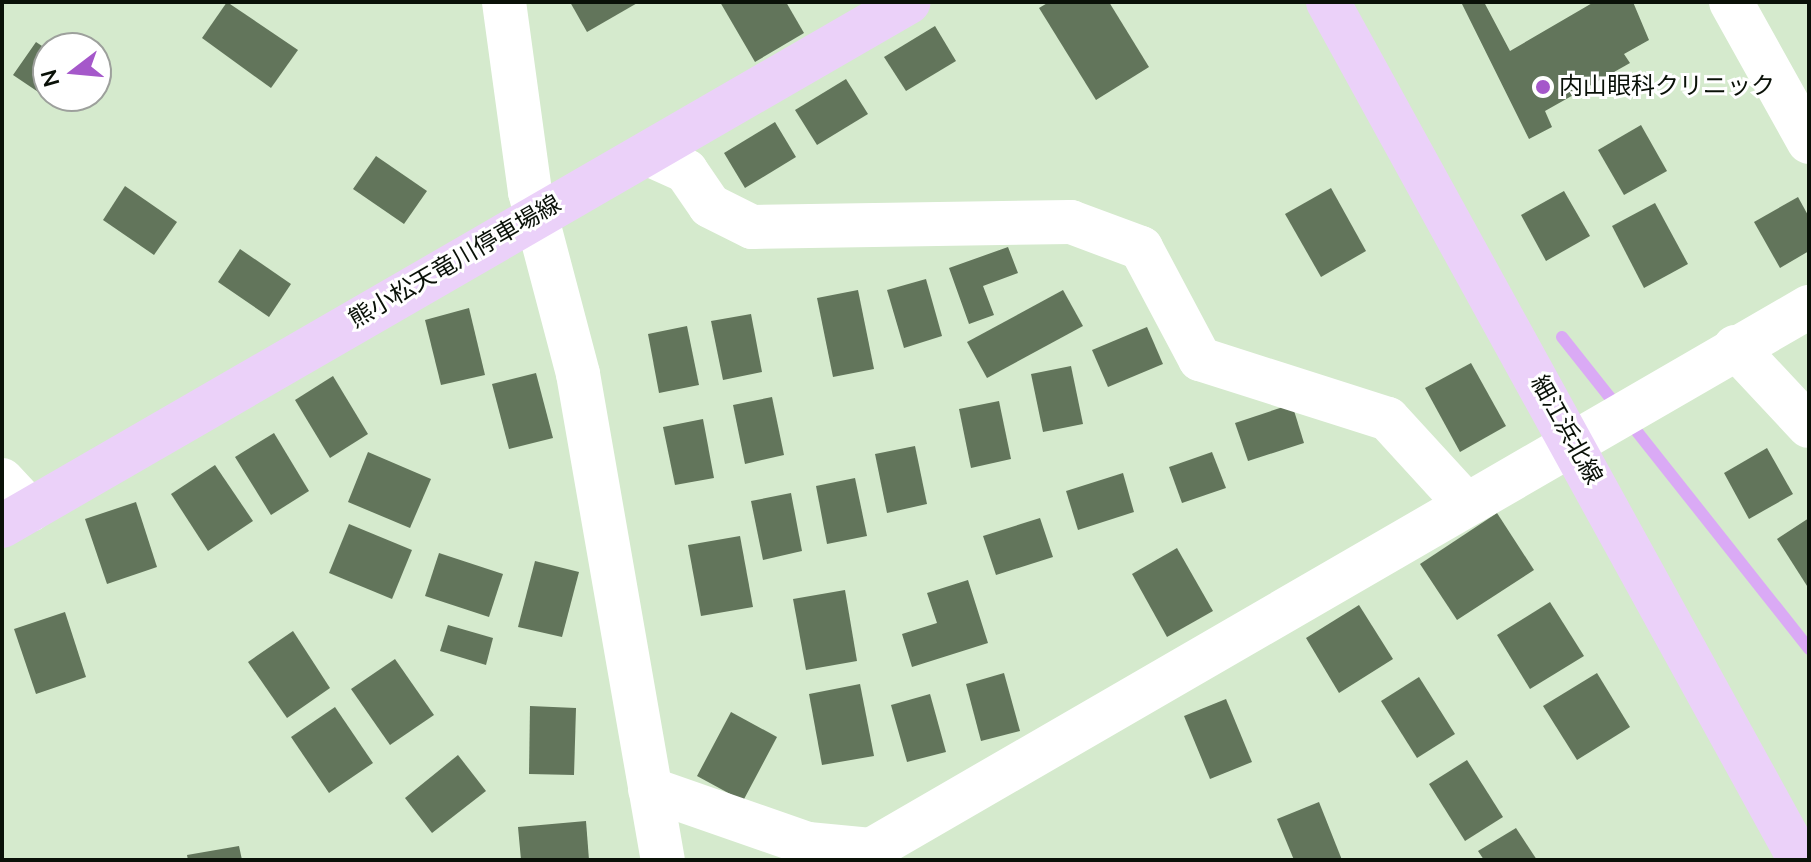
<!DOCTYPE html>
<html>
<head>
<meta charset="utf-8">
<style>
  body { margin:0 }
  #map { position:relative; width:1811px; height:862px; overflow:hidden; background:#d5eacd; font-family:"Nunito Sans","Noto Sans JP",sans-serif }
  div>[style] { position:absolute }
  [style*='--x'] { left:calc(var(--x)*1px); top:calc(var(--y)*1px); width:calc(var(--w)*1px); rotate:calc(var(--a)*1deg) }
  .stream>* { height:12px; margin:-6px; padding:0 6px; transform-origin:6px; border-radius:6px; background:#daaaf5 }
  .building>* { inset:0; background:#62755b }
  .minor>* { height:44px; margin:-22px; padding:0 22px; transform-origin:22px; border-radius:22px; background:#fff }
  .major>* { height:44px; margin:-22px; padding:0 22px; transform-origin:22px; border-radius:22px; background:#ebd1f9 }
  .dots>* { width:22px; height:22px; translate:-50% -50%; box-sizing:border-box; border:4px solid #fff; border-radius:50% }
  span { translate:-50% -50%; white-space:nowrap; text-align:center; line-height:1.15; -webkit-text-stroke:6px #fff; paint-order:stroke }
  .poi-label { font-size:24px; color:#0a1108 }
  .left { translate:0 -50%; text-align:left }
  .street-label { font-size:24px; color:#0a1108 }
  .frame { position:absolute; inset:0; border:4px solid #0a1108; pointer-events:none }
  .north { position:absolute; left:32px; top:32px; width:80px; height:80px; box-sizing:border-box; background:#fff; border:2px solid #9da09c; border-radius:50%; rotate:254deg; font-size:22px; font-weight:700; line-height:32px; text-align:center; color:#0a1108 }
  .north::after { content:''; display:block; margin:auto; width:28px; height:36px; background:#a558ca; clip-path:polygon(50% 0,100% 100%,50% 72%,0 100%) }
</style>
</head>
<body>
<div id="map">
  <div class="stream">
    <i style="--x:1562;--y:337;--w:398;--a:51.6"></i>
  </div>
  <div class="building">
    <i style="clip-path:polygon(227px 2px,298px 50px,271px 88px,202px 38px)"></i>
    <i style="clip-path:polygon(570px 2px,639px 2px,587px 32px)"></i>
    <i style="clip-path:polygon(720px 2px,786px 2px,804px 33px,755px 62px)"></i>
    <i style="clip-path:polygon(1049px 2px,1109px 2px,1149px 67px,1096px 100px,1039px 8px)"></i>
    <i style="clip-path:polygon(1461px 2px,1484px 2px,1510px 51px,1594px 2px,1633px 2px,1649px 40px,1624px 54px,1630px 63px,1545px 111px,1552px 127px,1529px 139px)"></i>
    <i style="clip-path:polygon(935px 26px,956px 61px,906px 91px,884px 57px)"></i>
    <i style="clip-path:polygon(36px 42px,48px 50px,48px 96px,74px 96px,65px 110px,13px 75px)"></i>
    <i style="clip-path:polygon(846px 79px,868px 114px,817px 145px,795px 110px)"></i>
    <i style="clip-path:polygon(775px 122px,796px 157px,745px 188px,724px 153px)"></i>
    <i style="clip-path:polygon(1641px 125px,1667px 171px,1624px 195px,1598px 150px)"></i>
    <i style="clip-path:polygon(376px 156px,427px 191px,404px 224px,353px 189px)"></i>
    <i style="clip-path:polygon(125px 186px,177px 222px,154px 255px,103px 220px)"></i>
    <i style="clip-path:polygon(1331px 188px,1366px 251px,1321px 277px,1285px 214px)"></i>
    <i style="clip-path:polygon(1564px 191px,1590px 236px,1546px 261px,1521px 215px)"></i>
    <i style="clip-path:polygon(1798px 197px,1809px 217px,1809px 251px,1780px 268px,1754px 222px)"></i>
    <i style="clip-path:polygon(1655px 203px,1688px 264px,1644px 288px,1612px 226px)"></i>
    <i style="clip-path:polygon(1008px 247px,1018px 273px,983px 286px,994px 315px,969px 324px,949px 268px)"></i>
    <i style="clip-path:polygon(240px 249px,291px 284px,269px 317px,218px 282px)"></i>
    <i style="clip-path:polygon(926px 279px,942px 336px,904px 348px,887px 290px)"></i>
    <i style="clip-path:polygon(858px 290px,874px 369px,833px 377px,817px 298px)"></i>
    <i style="clip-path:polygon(1063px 290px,1083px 326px,987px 378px,967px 342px)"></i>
    <i style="clip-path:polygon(469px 308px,485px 375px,441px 385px,425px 320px)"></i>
    <i style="clip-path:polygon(751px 314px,762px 372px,723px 380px,711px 321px)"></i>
    <i style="clip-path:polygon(687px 326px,699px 385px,659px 393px,648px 334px)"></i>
    <i style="clip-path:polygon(1147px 327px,1163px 364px,1108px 387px,1092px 350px)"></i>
    <i style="clip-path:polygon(1471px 363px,1506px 426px,1460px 452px,1425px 388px)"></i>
    <i style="clip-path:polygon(1071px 366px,1083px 424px,1043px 432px,1031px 374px)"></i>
    <i style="clip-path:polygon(536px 373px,553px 438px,509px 449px,492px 384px)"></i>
    <i style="clip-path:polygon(333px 376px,368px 434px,330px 458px,295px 400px)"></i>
    <i style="clip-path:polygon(772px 397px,784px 455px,745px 464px,733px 405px)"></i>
    <i style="clip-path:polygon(999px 401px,1011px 459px,971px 468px,959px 409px)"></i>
    <i style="clip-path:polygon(1292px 404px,1304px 443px,1248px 461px,1235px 423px)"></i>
    <i style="clip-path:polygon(703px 419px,714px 478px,675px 485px,663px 427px)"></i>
    <i style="clip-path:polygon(274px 433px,309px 491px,271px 515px,235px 457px)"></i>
    <i style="clip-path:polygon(915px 446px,927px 504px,887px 513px,875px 454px)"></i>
    <i style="clip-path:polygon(1767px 448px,1793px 494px,1749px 519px,1724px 473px)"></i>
    <i style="clip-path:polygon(368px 452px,431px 479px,410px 528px,348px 502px)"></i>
    <i style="clip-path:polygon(1212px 452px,1226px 488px,1182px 503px,1169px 467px)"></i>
    <i style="clip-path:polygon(215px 465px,253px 521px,208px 551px,171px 494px)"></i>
    <i style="clip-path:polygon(1123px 473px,1134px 512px,1078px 530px,1066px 491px)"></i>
    <i style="clip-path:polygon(855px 478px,867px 536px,827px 544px,816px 486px)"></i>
    <i style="clip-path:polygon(791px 493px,802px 551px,763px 560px,751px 501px)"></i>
    <i style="clip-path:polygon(136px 502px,157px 567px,107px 584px,85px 519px)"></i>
    <i style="clip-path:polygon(1497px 513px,1534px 570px,1457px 620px,1420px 564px)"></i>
    <i style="clip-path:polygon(1040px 518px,1053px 557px,996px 575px,983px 536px)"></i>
    <i style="clip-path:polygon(1809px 518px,1809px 589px,1777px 539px)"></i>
    <i style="clip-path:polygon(349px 524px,412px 550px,392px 599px,329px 573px)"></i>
    <i style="clip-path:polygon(740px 536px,753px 607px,701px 616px,688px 545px)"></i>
    <i style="clip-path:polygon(1177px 548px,1213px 611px,1167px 637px,1132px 574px)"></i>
    <i style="clip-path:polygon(439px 553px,503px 574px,489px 617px,425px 596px)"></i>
    <i style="clip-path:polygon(535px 561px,579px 572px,562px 637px,518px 627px)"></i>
    <i style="clip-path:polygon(968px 580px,988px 643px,912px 667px,902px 634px,937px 623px,927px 593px)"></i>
    <i style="clip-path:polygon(845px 590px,857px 661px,806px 670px,793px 599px)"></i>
    <i style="clip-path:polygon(1550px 602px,1584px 656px,1530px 689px,1497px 635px)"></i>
    <i style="clip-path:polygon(1359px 605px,1393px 659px,1339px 693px,1306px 638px)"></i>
    <i style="clip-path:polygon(65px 612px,86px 677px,36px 694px,14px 629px)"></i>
    <i style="clip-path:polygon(448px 625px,493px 638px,486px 665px,440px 651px)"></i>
    <i style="clip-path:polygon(293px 631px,330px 688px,287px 718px,248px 662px)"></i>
    <i style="clip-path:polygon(395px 659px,434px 715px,390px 745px,351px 689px)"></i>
    <i style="clip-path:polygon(1004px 673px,1020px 731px,981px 741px,966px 684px)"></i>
    <i style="clip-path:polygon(1597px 673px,1630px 727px,1577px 760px,1543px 706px)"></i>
    <i style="clip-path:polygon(1419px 677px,1455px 734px,1417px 758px,1381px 701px)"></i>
    <i style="clip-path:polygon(860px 684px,874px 756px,822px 765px,809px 694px)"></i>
    <i style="clip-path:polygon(930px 694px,946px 752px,907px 762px,891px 705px)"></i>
    <i style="clip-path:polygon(1226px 699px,1252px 762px,1210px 779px,1184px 716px)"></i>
    <i style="clip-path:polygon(530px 706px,576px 708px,574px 775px,529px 774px)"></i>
    <i style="clip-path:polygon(335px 707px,373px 763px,329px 793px,291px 737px)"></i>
    <i style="clip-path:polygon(731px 712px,777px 737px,743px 801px,697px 776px)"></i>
    <i style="clip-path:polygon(458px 755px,486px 791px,432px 833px,405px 798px)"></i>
    <i style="clip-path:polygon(1467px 760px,1503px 817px,1465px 841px,1429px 784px)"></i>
    <i style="clip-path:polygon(1319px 802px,1342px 860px,1294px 860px,1277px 819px)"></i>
    <i style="clip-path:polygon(586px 821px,589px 860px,521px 860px,518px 827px)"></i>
    <i style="clip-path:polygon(1516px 828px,1537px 860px,1484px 860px,1478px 851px)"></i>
    <i style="clip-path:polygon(239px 846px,242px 860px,188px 860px,187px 855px)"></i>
  </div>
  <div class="minor">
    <i style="--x:504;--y:2;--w:192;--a:82.2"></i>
    <i style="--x:530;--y:192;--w:188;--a:75.2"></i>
    <i style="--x:578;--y:374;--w:493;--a:80.1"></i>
    <i style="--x:1731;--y:2;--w:160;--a:60.9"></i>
    <i style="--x:648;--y:154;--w:42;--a:24.1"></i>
    <i style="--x:686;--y:171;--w:42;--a:55.6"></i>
    <i style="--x:710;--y:206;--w:47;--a:26.6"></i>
    <i style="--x:752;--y:227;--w:319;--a:-0.9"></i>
    <i style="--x:1071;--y:222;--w:75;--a:20.4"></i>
    <i style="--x:1141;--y:248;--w:126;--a:62"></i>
    <i style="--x:1200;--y:359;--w:197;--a:17.7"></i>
    <i style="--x:1388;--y:419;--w:113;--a:47.5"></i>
    <i style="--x:1735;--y:347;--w:108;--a:46.9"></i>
    <i style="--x:2;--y:480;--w:41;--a:47"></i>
    <i style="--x:650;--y:789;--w:167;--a:19.2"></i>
    <i style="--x:808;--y:844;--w:63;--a:5.4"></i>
    <i style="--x:871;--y:850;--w:1084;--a:-30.07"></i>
  </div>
  <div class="major">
    <i style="--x:1328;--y:2;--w:979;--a:61.18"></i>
    <i style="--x:2;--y:526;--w:1047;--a:-30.02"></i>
  </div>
  <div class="dots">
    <i style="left:1543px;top:87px;background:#a558ca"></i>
  </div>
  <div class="poi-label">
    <span class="left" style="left:1559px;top:87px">内山眼科クリニック</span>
  </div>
  <div class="street-label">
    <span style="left:455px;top:262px;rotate:-30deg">熊小松天竜川停車場線</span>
    <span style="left:1566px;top:430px;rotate:61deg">細江浜北線</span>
  </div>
  <div class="frame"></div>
  <div class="north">N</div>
</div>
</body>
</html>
